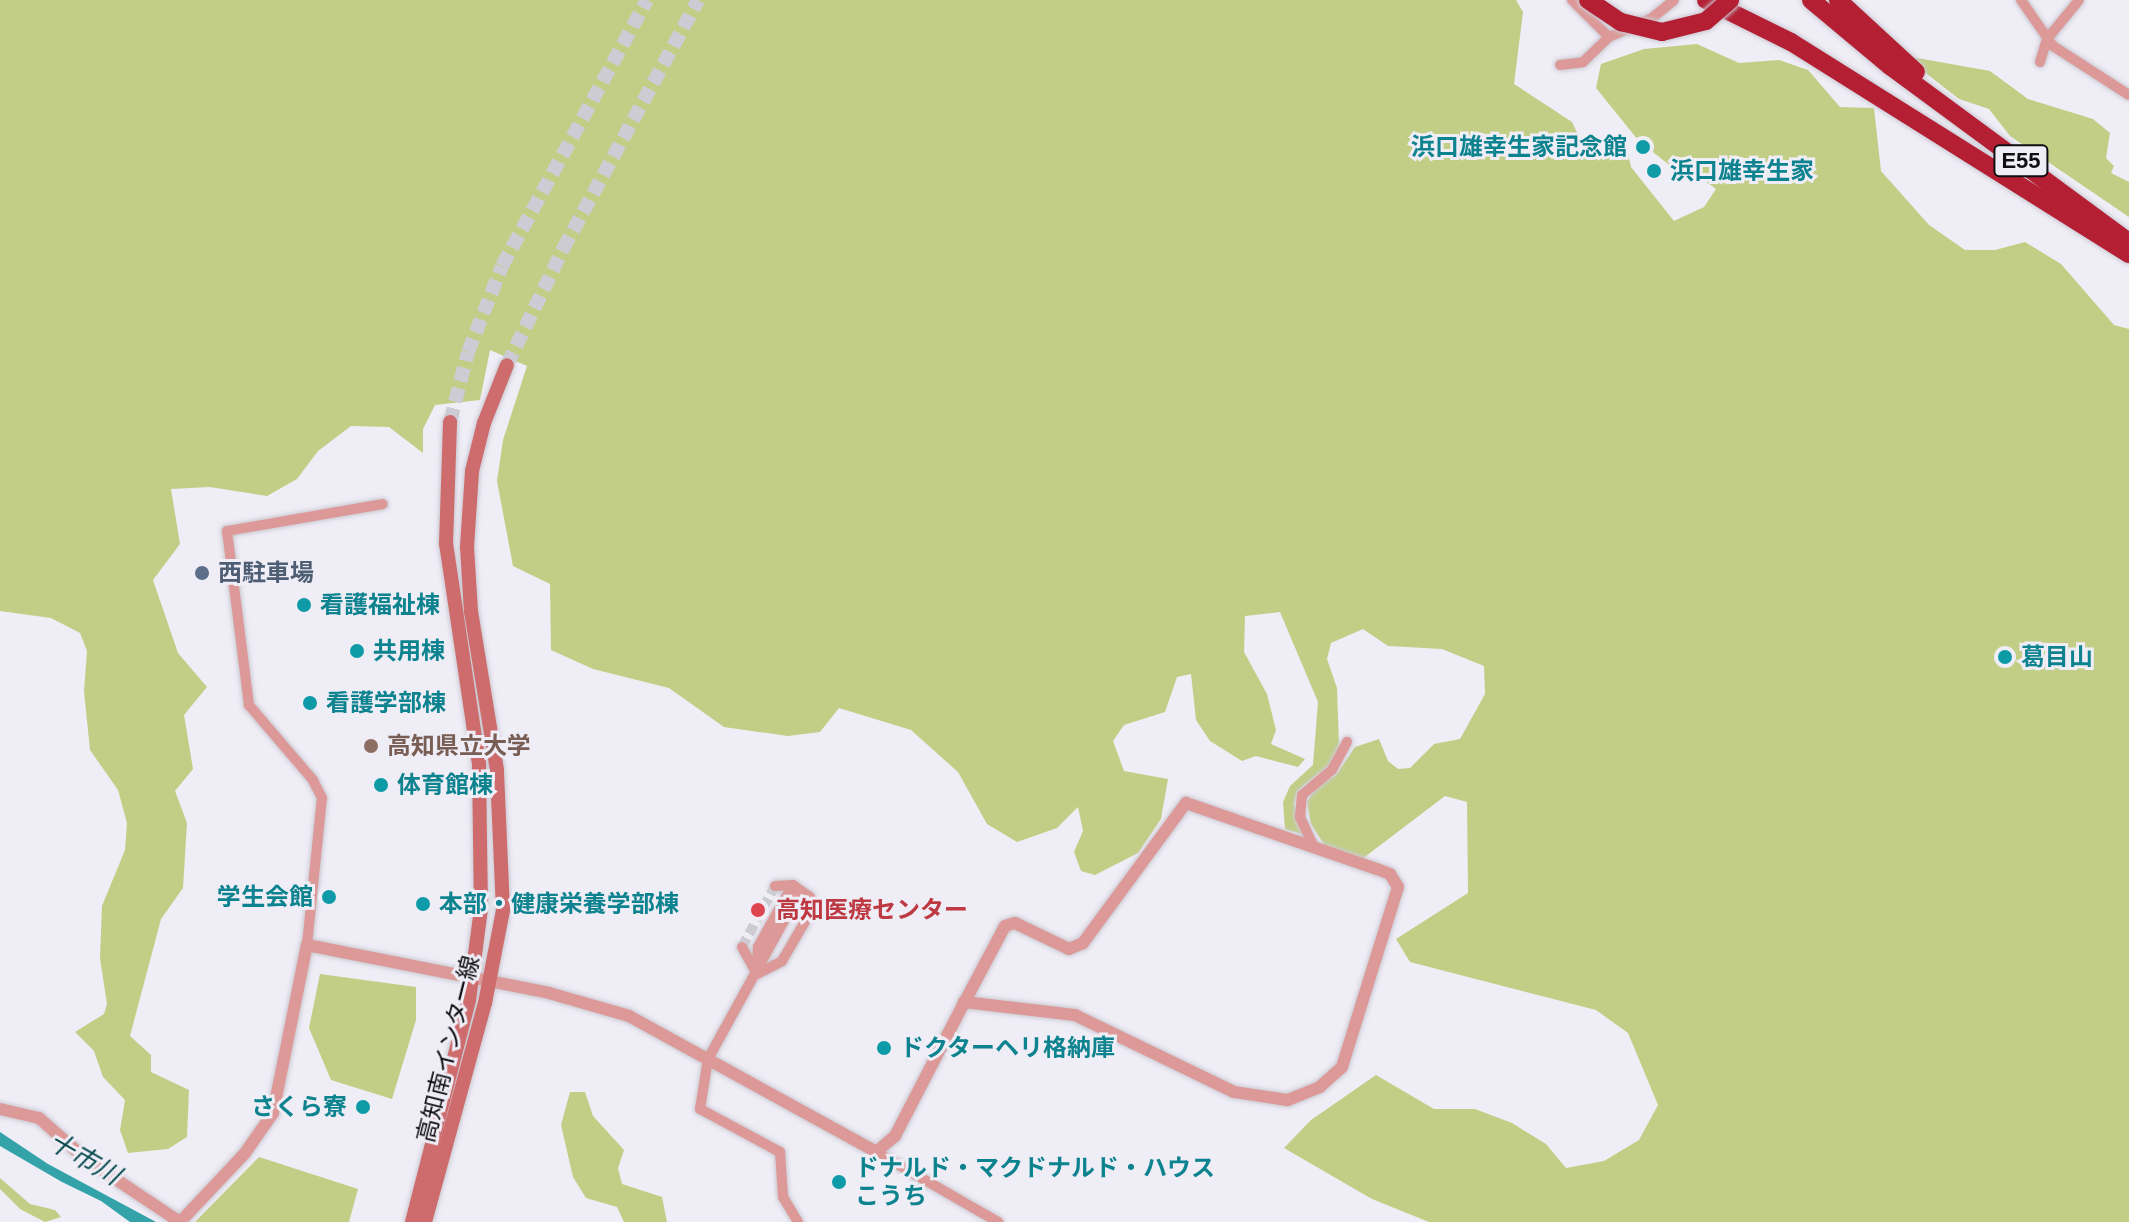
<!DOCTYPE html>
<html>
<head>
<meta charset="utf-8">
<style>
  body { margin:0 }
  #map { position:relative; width:2129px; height:1222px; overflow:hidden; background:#efedf6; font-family:Arial,"Noto Sans JP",sans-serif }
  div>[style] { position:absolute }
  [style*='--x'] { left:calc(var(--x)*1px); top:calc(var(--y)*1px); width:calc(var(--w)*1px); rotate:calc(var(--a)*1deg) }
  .green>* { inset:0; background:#c2ce85 }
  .water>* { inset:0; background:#33a3a9 }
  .minor-tunnel>* { height:10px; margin-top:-5px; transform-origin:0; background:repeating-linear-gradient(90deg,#cdccd4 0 10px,transparent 0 15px) }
  .secondary-tunnel>* { height:14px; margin-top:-7px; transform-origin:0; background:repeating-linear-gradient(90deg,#cdccd4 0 14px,transparent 0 21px) }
  .roads { filter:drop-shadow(0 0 2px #cbc9d2) drop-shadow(0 0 2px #cbc9d2) }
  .minor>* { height:10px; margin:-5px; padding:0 5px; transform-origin:5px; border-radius:5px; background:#dc9997 }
  .tertiary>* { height:12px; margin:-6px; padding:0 6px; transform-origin:6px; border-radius:6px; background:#dc9997 }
  .secondary>* { height:14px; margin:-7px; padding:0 7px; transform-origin:7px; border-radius:7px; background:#ce6c6d }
  .motorway>* { height:18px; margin:-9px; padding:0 9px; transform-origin:9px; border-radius:9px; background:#b41f34 }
  .bridges { filter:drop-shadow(0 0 2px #cbc9d2) drop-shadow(0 0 2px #cbc9d2) }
  .motorway-bridge>* { height:18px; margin:-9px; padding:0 9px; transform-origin:9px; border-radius:9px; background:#b41f34 }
  .dots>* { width:22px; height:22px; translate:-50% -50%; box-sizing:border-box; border:4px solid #efedf6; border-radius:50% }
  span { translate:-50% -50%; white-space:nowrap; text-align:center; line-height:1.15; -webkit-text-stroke:6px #efedf6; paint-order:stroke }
  .shield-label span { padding:2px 6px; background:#efedf6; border:2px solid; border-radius:6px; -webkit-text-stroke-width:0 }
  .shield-label { font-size:22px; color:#0f0e12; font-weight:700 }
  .culture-label { font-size:24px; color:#0d838f; font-weight:700 }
  .right { translate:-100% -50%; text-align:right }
  .left { translate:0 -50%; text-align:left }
  .service-label { font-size:24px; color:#4e5e75; font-weight:700 }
  .education-label { font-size:24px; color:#785e54; font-weight:700 }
  .health-label { font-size:24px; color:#be3a42; font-weight:700 }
  .street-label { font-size:24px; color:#0f0e12 }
  .water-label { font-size:26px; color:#05494d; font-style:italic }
</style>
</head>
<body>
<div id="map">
  <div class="green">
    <i style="clip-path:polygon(0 0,1516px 0,1523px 12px,1514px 84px,1572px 122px,1589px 158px,1625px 140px,1631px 167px,1674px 221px,1704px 207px,1716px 189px,1678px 161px,1673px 168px,1638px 140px,1596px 88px,1601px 64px,1644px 49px,1697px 44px,1739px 63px,1779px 60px,1808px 70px,1840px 107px,1874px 108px,1881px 171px,1929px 225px,1965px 250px,1995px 250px,2025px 242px,2061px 264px,2114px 325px,2129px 329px,2129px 1222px,1429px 1222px,1372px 1199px,1284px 1148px,1311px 1120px,1376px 1075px,1434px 1109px,1475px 1109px,1512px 1123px,1546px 1144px,1566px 1168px,1604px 1161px,1639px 1140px,1658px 1105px,1628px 1033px,1596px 1010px,1410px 962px,1396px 939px,1468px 893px,1467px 802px,1445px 796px,1362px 859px,1325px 846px,1311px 824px,1307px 802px,1316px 787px,1336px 775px,1355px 747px,1379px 739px,1388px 761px,1398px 769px,1410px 768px,1434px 744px,1460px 739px,1485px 694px,1484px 666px,1442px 649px,1388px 646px,1363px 629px,1331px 643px,1327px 659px,1337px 688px,1339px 745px,1330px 764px,1297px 791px,1294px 804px,1302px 834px,1285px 829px,1283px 802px,1290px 786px,1313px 765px,1318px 702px,1280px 612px,1245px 616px,1244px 652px,1267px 694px,1276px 730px,1271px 744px,1305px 759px,1298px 767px,1256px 756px,1242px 761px,1210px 741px,1196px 720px,1191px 674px,1177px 677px,1165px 712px,1124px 725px,1113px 741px,1124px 771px,1168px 779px,1161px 819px,1138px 853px,1095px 875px,1081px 871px,1074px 852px,1083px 831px,1078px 807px,1057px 828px,1017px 842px,987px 824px,958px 772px,911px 730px,839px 708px,820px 732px,788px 736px,724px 727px,669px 688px,593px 669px,551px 650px,550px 584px,513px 566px,497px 481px,503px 440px,527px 366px,490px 350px,480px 400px,435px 405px,423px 429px,423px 453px,389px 427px,351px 426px,318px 451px,297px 479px,267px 496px,210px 487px,171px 489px,180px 544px,153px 580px,178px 653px,207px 687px,184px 715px,193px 769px,175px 791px,187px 823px,183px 888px,161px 919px,130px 1036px,151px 1055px,151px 1072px,189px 1090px,187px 1137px,168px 1149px,128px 1153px,120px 1130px,125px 1100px,103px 1077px,94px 1051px,75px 1032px,104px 1014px,107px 1004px,100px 958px,102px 906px,125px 850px,127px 823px,118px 790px,90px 750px,84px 691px,87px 651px,80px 633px,51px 618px,0 611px)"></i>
    <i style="clip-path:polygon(1917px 58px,1990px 71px,2028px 99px,2093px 119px,2110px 133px,2106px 158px,2114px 166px,2111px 173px,2129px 182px,2129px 217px,2010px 136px,1989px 109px,1959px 99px,1909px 60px)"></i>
    <i style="clip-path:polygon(320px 974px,416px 987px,416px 1020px,392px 1099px,331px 1080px,309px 1028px)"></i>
    <i style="clip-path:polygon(570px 1092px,585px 1092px,593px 1116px,624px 1150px,618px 1168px,622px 1184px,662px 1197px,667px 1222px,624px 1222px,617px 1207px,586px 1198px,573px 1177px,561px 1125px)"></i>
    <i style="clip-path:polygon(259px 1157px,358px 1189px,349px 1222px,195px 1222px)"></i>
    <i style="clip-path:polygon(0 1178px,30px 1204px,55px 1210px,61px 1217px,45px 1222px,20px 1209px,0 1189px)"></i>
  </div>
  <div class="water">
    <i style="clip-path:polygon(0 1132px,48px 1164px,156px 1222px,130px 1222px,101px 1201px,62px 1182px,0 1146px)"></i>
  </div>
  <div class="minor-tunnel">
    <i style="--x:742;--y:947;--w:69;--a:-61.6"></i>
  </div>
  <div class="secondary-tunnel">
    <i style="--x:507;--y:365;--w:129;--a:-64.2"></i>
    <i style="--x:563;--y:249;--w:283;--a:-61.5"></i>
    <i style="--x:450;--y:422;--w:72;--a:-75.6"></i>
    <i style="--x:468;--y:352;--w:92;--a:-68.4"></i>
    <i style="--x:502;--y:266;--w:303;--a:-61.4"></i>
  </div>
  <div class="roads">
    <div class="minor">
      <i style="--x:2021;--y:0;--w:56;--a:55.2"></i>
      <i style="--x:2053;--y:46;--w:90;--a:32.8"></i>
      <i style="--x:1609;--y:37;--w:47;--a:-23.8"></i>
      <i style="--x:1652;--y:18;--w:28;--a:-39"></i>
      <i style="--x:2040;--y:62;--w:24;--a:-73"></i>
      <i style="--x:2047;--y:39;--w:50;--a:-50.6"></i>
      <i style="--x:1560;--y:65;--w:23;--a:-7"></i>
      <i style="--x:1583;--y:62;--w:36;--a:-44"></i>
      <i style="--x:1609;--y:37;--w:52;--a:-135"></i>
      <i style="--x:1313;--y:845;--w:31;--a:-115"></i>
      <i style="--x:1300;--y:817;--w:22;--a:-85"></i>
      <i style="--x:1302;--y:795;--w:39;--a:-40"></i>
      <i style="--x:1332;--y:770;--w:32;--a:-62"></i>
      <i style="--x:307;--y:945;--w:148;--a:-84.2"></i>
      <i style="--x:322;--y:798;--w:20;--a:-117"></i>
      <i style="--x:313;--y:780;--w:99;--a:-130.5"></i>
      <i style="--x:249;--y:705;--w:175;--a:-97.2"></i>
      <i style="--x:227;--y:531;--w:158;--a:-9.8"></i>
      <i style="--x:742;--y:947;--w:25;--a:61"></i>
      <i style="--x:757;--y:972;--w:25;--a:-88"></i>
      <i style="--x:758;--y:947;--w:60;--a:-60.9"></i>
      <i style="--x:787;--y:895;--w:12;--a:-35"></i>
      <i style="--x:757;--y:974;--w:28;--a:-27"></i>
      <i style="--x:782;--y:961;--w:61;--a:-59.7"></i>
      <i style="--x:813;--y:908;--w:11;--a:-105"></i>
      <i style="--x:810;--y:897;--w:21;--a:-145"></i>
      <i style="--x:793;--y:885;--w:18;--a:177"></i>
      <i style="--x:876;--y:1152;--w:141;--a:29.8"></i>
      <i style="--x:798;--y:1222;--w:29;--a:-121"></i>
      <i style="--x:783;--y:1197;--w:45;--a:-93.8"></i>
      <i style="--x:780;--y:1152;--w:91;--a:-151.7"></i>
      <i style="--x:700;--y:1109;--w:51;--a:-80.9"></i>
      <i style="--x:708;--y:1059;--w:180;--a:-61.2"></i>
      <i style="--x:795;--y:901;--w:13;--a:-27"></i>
    </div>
    <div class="tertiary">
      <i style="--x:0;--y:1109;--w:40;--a:13"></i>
      <i style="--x:39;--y:1118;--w:64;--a:41.2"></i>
      <i style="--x:87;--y:1160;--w:112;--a:33.7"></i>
      <i style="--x:181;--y:1221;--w:93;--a:-46.7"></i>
      <i style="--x:245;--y:1153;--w:49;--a:-55"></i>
      <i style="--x:273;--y:1113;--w:171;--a:-78.6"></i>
      <i style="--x:307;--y:945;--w:247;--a:11.2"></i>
      <i style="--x:549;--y:993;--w:83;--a:16"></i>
      <i style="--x:629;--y:1016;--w:282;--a:28.8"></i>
      <i style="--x:876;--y:1152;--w:25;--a:-40"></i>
      <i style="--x:895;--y:1136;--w:148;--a:-62.6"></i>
      <i style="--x:963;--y:1005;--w:89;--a:-62"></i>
      <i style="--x:1005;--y:926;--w:10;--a:-17"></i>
      <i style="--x:1015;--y:923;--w:60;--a:25.7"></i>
      <i style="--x:1069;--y:949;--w:15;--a:-23"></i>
      <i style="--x:1083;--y:943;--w:174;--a:-53.7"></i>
      <i style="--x:1186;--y:803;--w:202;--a:19.1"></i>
      <i style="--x:1377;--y:869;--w:14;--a:21"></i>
      <i style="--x:1390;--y:874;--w:15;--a:58"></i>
      <i style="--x:1398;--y:887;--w:189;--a:107.3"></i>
      <i style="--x:1342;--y:1067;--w:30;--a:138"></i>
      <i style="--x:1320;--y:1087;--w:35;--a:158"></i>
      <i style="--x:1287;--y:1100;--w:54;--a:-171.4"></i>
      <i style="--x:1234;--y:1092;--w:177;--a:-154.2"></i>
      <i style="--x:1075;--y:1015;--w:112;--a:-173.3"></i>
    </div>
    <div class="secondary">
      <i style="--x:412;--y:1222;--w:229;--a:-75.6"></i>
      <i style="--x:469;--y:1000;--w:92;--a:-82.5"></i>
      <i style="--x:481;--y:909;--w:145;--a:-90.8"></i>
      <i style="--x:479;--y:764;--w:222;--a:-98.5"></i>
      <i style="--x:446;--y:544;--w:122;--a:-88.1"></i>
      <i style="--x:425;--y:1222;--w:227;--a:-74.7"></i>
      <i style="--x:485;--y:1003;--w:95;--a:-79"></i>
      <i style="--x:503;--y:910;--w:140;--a:-92.5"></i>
      <i style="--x:497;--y:770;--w:160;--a:-99.3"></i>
      <i style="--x:471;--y:612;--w:65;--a:-93.5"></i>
      <i style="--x:467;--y:547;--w:76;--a:-86.2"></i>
      <i style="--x:472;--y:471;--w:49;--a:-76"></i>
      <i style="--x:484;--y:423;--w:62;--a:-68.4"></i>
    </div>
    <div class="motorway">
      <i style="--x:1706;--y:0;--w:95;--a:26.3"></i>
      <i style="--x:1791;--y:42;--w:399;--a:32.1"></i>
      <i style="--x:1811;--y:0;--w:103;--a:39.9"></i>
      <i style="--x:1890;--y:66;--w:297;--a:36.4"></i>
      <i style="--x:1838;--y:0;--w:106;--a:42.7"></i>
    </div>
  </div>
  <div class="bridges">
    <div class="motorway-bridge">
      <i style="--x:1588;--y:0;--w:40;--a:34"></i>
      <i style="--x:1621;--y:22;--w:42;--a:13.7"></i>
      <i style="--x:1662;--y:32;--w:45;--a:-14"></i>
      <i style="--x:1706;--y:21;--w:32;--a:-41"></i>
    </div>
  </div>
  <div class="dots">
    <i style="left:1643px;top:147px;background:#0f9aa8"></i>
    <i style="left:1654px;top:171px;background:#0f9aa8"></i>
    <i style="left:202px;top:573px;background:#5c6f8a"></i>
    <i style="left:304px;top:605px;background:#0f9aa8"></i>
    <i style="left:357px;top:651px;background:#0f9aa8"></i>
    <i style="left:2005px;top:657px;background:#0f9aa8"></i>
    <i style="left:310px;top:703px;background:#0f9aa8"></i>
    <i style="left:371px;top:746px;background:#8d6e63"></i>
    <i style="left:381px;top:785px;background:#0f9aa8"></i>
    <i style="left:329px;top:897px;background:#0f9aa8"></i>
    <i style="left:423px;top:904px;background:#0f9aa8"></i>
    <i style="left:758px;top:910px;background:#e0444e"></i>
    <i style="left:884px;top:1048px;background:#0f9aa8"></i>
    <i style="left:363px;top:1107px;background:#0f9aa8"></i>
    <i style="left:839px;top:1182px;background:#0f9aa8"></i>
  </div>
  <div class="shield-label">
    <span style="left:2021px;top:161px">E55</span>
  </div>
  <div class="culture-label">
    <span class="right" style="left:1627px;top:147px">浜口雄幸生家記念館</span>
    <span class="left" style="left:1670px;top:171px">浜口雄幸生家</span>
    <span class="left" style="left:320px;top:605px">看護福祉棟</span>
    <span class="left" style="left:373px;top:651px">共用棟</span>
    <span class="left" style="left:2021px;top:657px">葛目山</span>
    <span class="left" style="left:326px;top:703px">看護学部棟</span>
    <span class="left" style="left:397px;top:785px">体育館棟</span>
    <span class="right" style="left:313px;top:897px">学生会館</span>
    <span class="left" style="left:439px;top:904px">本部・健康栄養学部棟</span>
    <span class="left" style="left:900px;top:1048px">ドクターヘリ格納庫</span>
    <span class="right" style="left:347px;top:1107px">さくら寮</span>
    <span class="left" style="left:855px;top:1182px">ドナルド・マクドナルド・ハウス<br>こうち</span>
  </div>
  <div class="service-label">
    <span class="left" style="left:218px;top:573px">西駐車場</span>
  </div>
  <div class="education-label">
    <span class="left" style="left:387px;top:746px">高知県立大学</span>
  </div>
  <div class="health-label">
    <span class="left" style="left:776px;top:910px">高知医療センター</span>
  </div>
  <div class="street-label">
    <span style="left:448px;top:1049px;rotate:-76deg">高知南インター線</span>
  </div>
  <div class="water-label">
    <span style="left:84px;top:1159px;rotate:30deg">十市川</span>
  </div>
</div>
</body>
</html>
